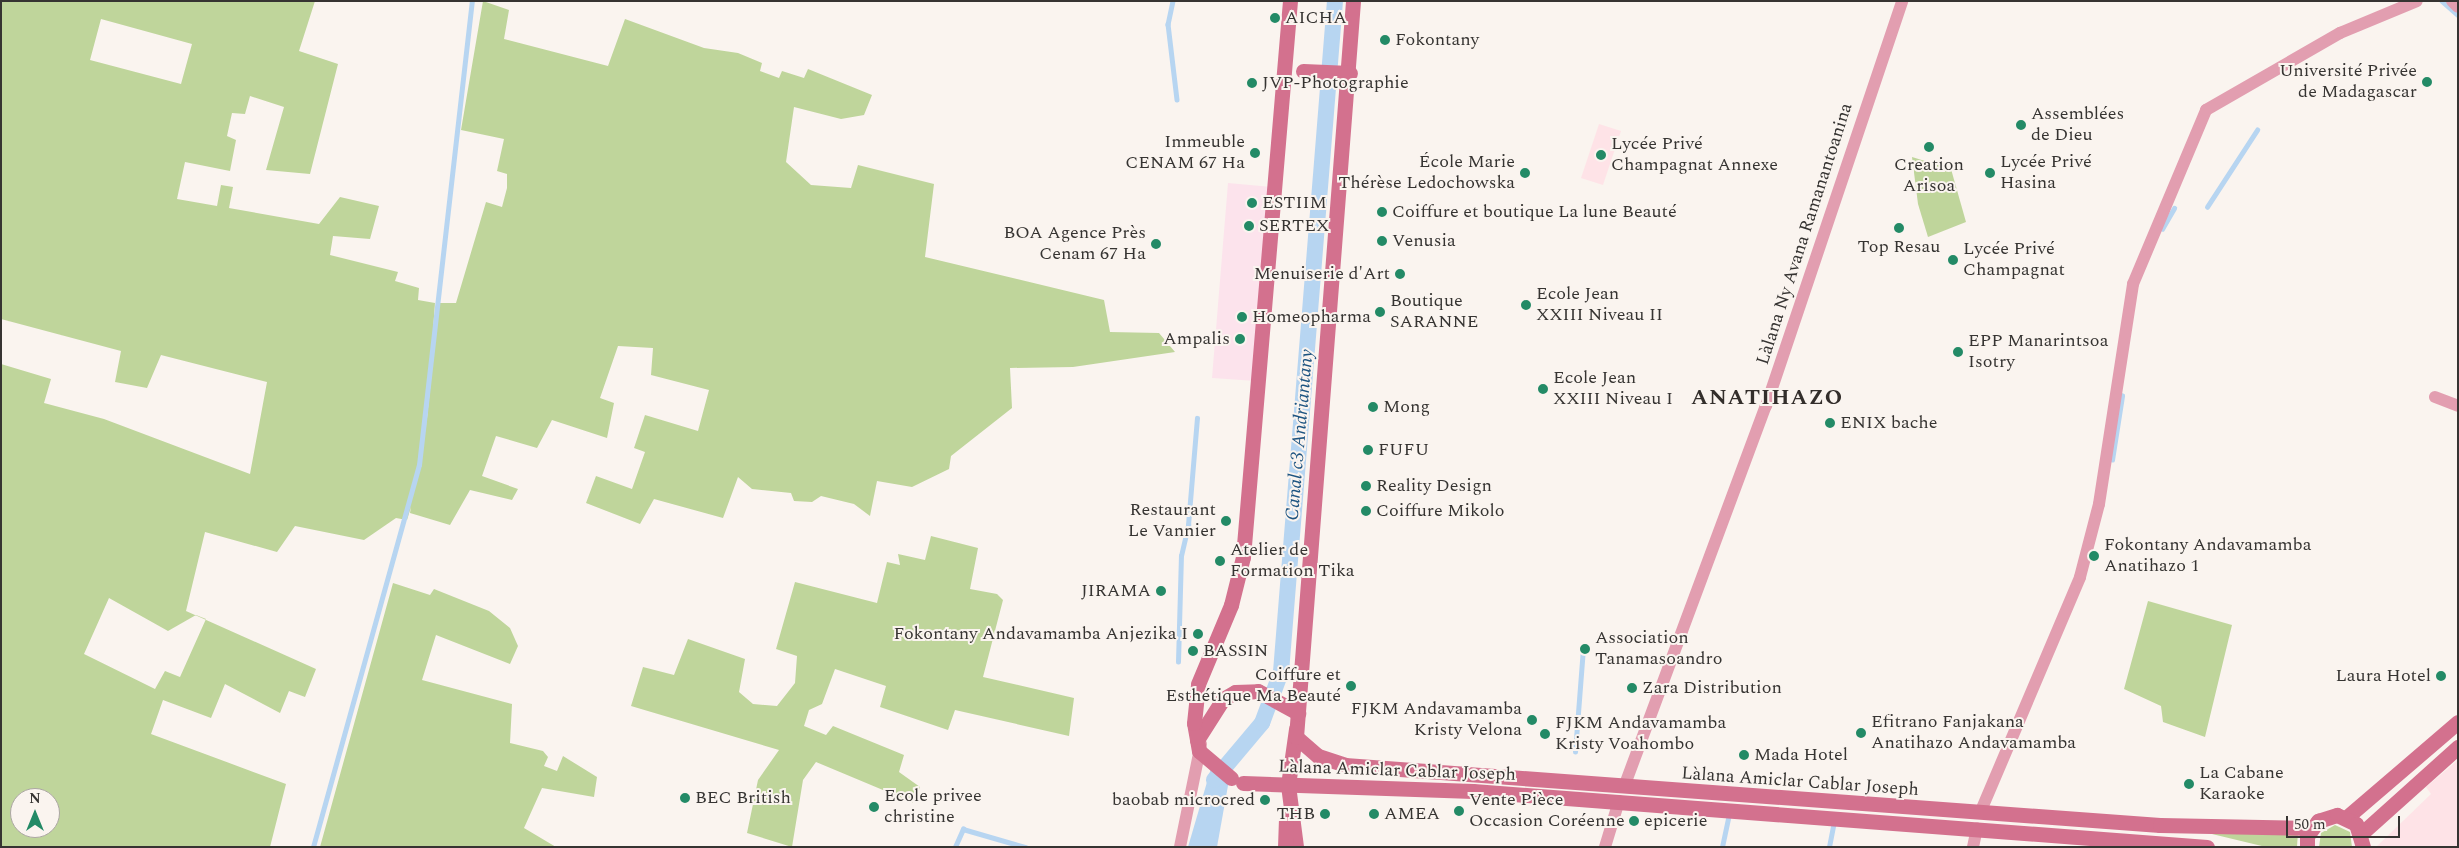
<!DOCTYPE html>
<html>
<head>
<meta charset="utf-8">
<style>
  body { margin:0 }
  #map { position:relative; width:2459px; height:848px; overflow:hidden; background:#faf4ef; font-family:Spectral,serif }
  div>[style] { position:absolute }
  [style*='--x'] { left:calc(var(--x)*1px); top:calc(var(--y)*1px); width:calc(var(--w)*1px); rotate:calc(var(--a)*1deg) }
  .commercial>* { inset:0; background:#fce3ec }
  .education>* { inset:0; background:#fee3e7 }
  .green>* { inset:0; background:#bfd59b }
  .water>* { inset:0; background:#b7d5f1 }
  .stream>* { height:4.5px; margin:-2.25px; padding:0 2.25px; transform-origin:2.25px; border-radius:2.25px; background:#b7d5f1 }
  .canal>* { height:16px; margin:-8px; padding:0 8px; transform-origin:8px; border-radius:8px; background:#b7d5f1 }
  .street>* { height:12px; margin:-6px; padding:0 6px; transform-origin:6px; border-radius:6px; background:#e29eb0 }
  .secondary>* { height:15px; margin:-7.5px; padding:0 7.5px; transform-origin:7.5px; border-radius:7.5px; background:#d3718e }
  .secondary-bridge>* { height:15px; margin:-7.5px; padding:0 7.5px; transform-origin:7.5px; border-radius:7.5px; background:#d3718e }
  .dots>* { width:14px; height:14px; translate:-50% -50%; box-sizing:border-box; border:2px solid #faf4ef; border-radius:50% }
  span { translate:-50% -50%; white-space:nowrap; text-align:center; line-height:1.15; -webkit-text-stroke:4px #faf4ef; paint-order:stroke }
  .poi-label { font-size:18px; color:#363432 }
  .left { translate:0 -50%; text-align:left }
  .right { translate:-100% -50%; text-align:right }
  .street-label { font-size:18px; color:#363432 }
  .water-label { font-size:19px; color:#1d5481; font-style:italic }
  .district-label { font-size:22px; color:#332e2b; font-weight:700; letter-spacing:1px }
  .frame { position:absolute; inset:0; border:2px solid #363432; pointer-events:none }
  .north { position:absolute; left:10px; top:788px; width:50px; height:50px; box-sizing:border-box; background:#faf4ef; border:1px solid #aca7a3; border-radius:50%; rotate:0deg; font-size:14px; font-weight:700; line-height:20px; text-align:center; color:#363432 }
  .north::after { content:''; display:block; margin:auto; width:18px; height:22px; background:#238a66; clip-path:polygon(50% 0,100% 100%,50% 72%,0 100%) }
  .scale { position:absolute; left:2286px; top:816px; width:114px; height:22px; box-sizing:border-box; border:2px solid #363432; border-top:0; padding-left:6px; font-size:15px; line-height:18px; white-space:nowrap; color:#363432; -webkit-text-stroke:4px #faf4ef; paint-order:stroke }
</style>
</head>
<body>
<div id="map">
  <div class="commercial">
    <i style="clip-path:polygon(1228px 183px,1272px 187px,1256px 381px,1212px 378px)"></i>
  </div>
  <div class="education">
    <i style="clip-path:polygon(1599px 124px,1621px 131px,1603px 185px,1581px 178px)"></i>
    <i style="clip-path:polygon(2458px 760px,2458px 847px,2376px 847px,2431px 794px,2426px 787px)"></i>
  </div>
  <div class="green">
    <i style="clip-path:polygon(evenodd,1px 1px,315px 1px,299px 51px,338px 64px,310px 174px,266px 170px,284px 107px,250px 96px,245px 114px,232px 113px,227px 136px,236px 140px,230px 171px,185px 162px,177px 199px,217px 206px,221px 185px,233px 187px,229px 208px,319px 224px,340px 197px,379px 206px,370px 239px,333px 236px,330px 255px,398px 272px,395px 281px,419px 288px,418px 300px,435px 303px,426px 428px,439px 303px,456px 303px,486px 202px,502px 207px,507px 188px,507px 174px,497px 171px,504px 139px,461px 130px,483px 1px,509px 10px,504px 39px,608px 66px,625px 19px,704px 48px,738px 53px,762px 63px,760px 71px,779px 78px,782px 71px,804px 78px,808px 69px,872px 95px,864px 115px,841px 119px,794px 107px,786px 162px,811px 185px,851px 188px,858px 165px,934px 184px,925px 257px,1104px 300px,1110px 332px,1159px 333px,1175px 352px,1073px 367px,1010px 368px,1012px 408px,951px 456px,949px 469px,912px 487px,877px 481px,870px 516px,854px 504px,821px 496px,812px 502px,794px 501px,791px 493px,752px 489px,738px 477px,723px 518px,654px 499px,640px 524px,586px 503px,596px 476px,632px 489px,645px 452px,634px 448px,645px 415px,698px 431px,709px 390px,651px 375px,653px 348px,618px 346px,600px 398px,614px 403px,607px 438px,552px 420px,537px 448px,496px 436px,482px 476px,518px 489px,512px 500px,470px 490px,450px 525px,410px 513px,411px 507px,407px 520px,396px 518px,364px 540px,295px 526px,277px 552px,205px 532px,186px 611px,316px 669px,305px 697px,289px 691px,280px 713px,225px 684px,211px 718px,163px 700px,151px 734px,286px 784px,270px 847px,1px 847px,1px 364px,51px 379px,44px 403px,104px 419px,250px 474px,267px 382px,161px 355px,147px 388px,115px 382px,121px 351px,1px 319px,1px 1px,101px 19px,192px 44px,181px 84px,90px 60px,101px 19px,1px 1px,109px 598px,168px 631px,196px 615px,206px 619px,180px 677px,165px 671px,155px 689px,84px 654px,109px 598px,1px 1px,20px 798px,50px 798px,50px 828px,20px 828px,20px 798px)"></i>
    <i style="clip-path:polygon(1912px 157px,1951px 169px,1966px 222px,1928px 237px,1918px 204px)"></i>
    <i style="clip-path:polygon(931px 536px,978px 548px,970px 589px,997px 594px,1003px 600px,983px 677px,1074px 698px,1069px 736px,955px 710px,948px 730px,880px 707px,886px 686px,835px 669px,822px 704px,809px 710px,804px 726px,826px 735px,833px 726px,904px 755px,899px 772px,920px 787px,914px 803px,816px 762px,803px 780px,792px 847px,747px 833px,758px 780px,779px 750px,631px 706px,643px 667px,674px 675px,688px 639px,745px 659px,739px 692px,753px 704px,777px 706px,795px 683px,797px 656px,776px 649px,795px 582px,877px 603px,887px 562px,900px 565px,898px 554px,925px 560px)"></i>
    <i style="clip-path:polygon(393px 583px,430px 595px,434px 589px,489px 611px,510px 628px,518px 646px,510px 664px,436px 635px,422px 680px,512px 704px,510px 743px,543px 751px,548px 757px,544px 766px,557px 771px,563px 756px,597px 777px,594px 797px,542px 788px,524px 828px,556px 847px,320px 847px)"></i>
    <i style="clip-path:polygon(2148px 601px,2232px 625px,2205px 737px,2163px 722px,2161px 706px,2124px 689px)"></i>
    <i style="clip-path:polygon(2335px 825px,2350px 832px,2352px 847px,2319px 847px,2321px 833px)"></i>
    <i style="clip-path:polygon(2298px 832px,2297px 847px,2266px 847px,2212px 834px)"></i>
  </div>
  <div class="water">
    <i style="clip-path:polygon(1212px 765px,1229px 780px,1217px 847px,1188px 847px)"></i>
  </div>
  <div class="stream">
    <i style="--x:1173;--y:1;--w:24;--a:102"></i>
    <i style="--x:1168;--y:24;--w:76;--a:83.2"></i>
    <i style="--x:2442;--y:1;--w:21;--a:41"></i>
    <i style="--x:2207;--y:207;--w:92;--a:-57"></i>
    <i style="--x:2162;--y:229;--w:24;--a:-60"></i>
    <i style="--x:2112;--y:460;--w:65;--a:-81.1"></i>
    <i style="--x:1178;--y:662;--w:106;--a:-88.4"></i>
    <i style="--x:1181;--y:556;--w:32;--a:-77"></i>
    <i style="--x:1188;--y:525;--w:107;--a:-85.2"></i>
    <i style="--x:1575;--y:752;--w:104;--a:-85.6"></i>
    <i style="--x:313;--y:847;--w:396;--a:-74.5"></i>
    <i style="--x:419;--y:465;--w:467;--a:-83.5"></i>
    <i style="--x:955;--y:847;--w:20;--a:-66"></i>
    <i style="--x:963;--y:829;--w:65;--a:16.2"></i>
    <i style="--x:1722;--y:847;--w:34;--a:-78"></i>
    <i style="--x:1829;--y:847;--w:26;--a:-79"></i>
  </div>
  <div class="canal">
    <i style="--x:1214;--y:780;--w:75;--a:-49.9"></i>
    <i style="--x:1262;--y:723;--w:54;--a:-69.6"></i>
    <i style="--x:1281;--y:672;--w:673;--a:-85.4"></i>
  </div>
  <div class="street">
    <i style="--x:2452;--y:1;--w:8;--a:45"></i>
    <i style="--x:2435;--y:397;--w:25;--a:21"></i>
    <i style="--x:1624;--y:787;--w:407;--a:-69.6"></i>
    <i style="--x:1766;--y:406;--w:427;--a:-71.4"></i>
    <i style="--x:1980;--y:813;--w:256;--a:-67"></i>
    <i style="--x:2080;--y:577;--w:75;--a:-75.4"></i>
    <i style="--x:2099;--y:504;--w:223;--a:-81.2"></i>
    <i style="--x:2133;--y:284;--w:189;--a:-67.2"></i>
    <i style="--x:2206;--y:110;--w:155;--a:-29.9"></i>
    <i style="--x:2340;--y:33;--w:83;--a:-22.6"></i>
    <i style="--x:1180;--y:847;--w:105;--a:-78.5"></i>
    <i style="--x:1605;--y:847;--w:48;--a:-73.1"></i>
    <i style="--x:1973;--y:847;--w:19;--a:-78"></i>
  </div>
  <div class="secondary">
    <i style="--x:1296;--y:729;--w:57;--a:98.1"></i>
    <i style="--x:1288;--y:785;--w:63;--a:82.6"></i>
    <i style="--x:1296;--y:737;--w:29;--a:41"></i>
    <i style="--x:1318;--y:756;--w:28;--a:18"></i>
    <i style="--x:1345;--y:765;--w:817;--a:4.21"></i>
    <i style="--x:2160;--y:825;--w:151;--a:1.1"></i>
    <i style="--x:1296;--y:737;--w:738;--a:-85.57"></i>
    <i style="--x:1197;--y:740;--w:49;--a:-57.6"></i>
    <i style="--x:1223;--y:699;--w:14;--a:-30"></i>
    <i style="--x:1235;--y:692;--w:23;--a:-2"></i>
    <i style="--x:1199;--y:751;--w:28;--a:-100"></i>
    <i style="--x:1194;--y:723;--w:39;--a:-84"></i>
    <i style="--x:1198;--y:684;--w:86;--a:-67.3"></i>
    <i style="--x:1231;--y:605;--w:49;--a:-76"></i>
    <i style="--x:1243;--y:557;--w:558;--a:-85.17"></i>
    <i style="--x:1243;--y:783;--w:230;--a:2"></i>
    <i style="--x:1473;--y:791;--w:736;--a:4.36"></i>
    <i style="--x:2347;--y:817;--w:146;--a:-40.6"></i>
    <i style="--x:2362;--y:833;--w:129;--a:-41.9"></i>
    <i style="--x:1285;--y:847;--w:26;--a:-88"></i>
    <i style="--x:2307;--y:847;--w:11;--a:-90"></i>
    <i style="--x:2307;--y:836;--w:19;--a:-54"></i>
    <i style="--x:2318;--y:821;--w:20;--a:-18"></i>
    <i style="--x:2337;--y:815;--w:21;--a:25"></i>
    <i style="--x:2356;--y:824;--w:24;--a:73"></i>
  </div>
  <div class="secondary-bridge">
    <i style="--x:1303;--y:71;--w:47;--a:2.4"></i>
    <i style="--x:1258;--y:691;--w:46;--a:28.8"></i>
    <i style="--x:1199;--y:751;--w:42;--a:40.2"></i>
  </div>
  <div class="dots">
    <i style="left:1275px;top:18px;background:#238a66"></i>
    <i style="left:1385px;top:40px;background:#238a66"></i>
    <i style="left:2427px;top:82px;background:#238a66"></i>
    <i style="left:1252px;top:83px;background:#238a66"></i>
    <i style="left:2021px;top:125px;background:#238a66"></i>
    <i style="left:1929px;top:147px;background:#238a66"></i>
    <i style="left:1255px;top:153px;background:#238a66"></i>
    <i style="left:1601px;top:155px;background:#238a66"></i>
    <i style="left:1525px;top:173px;background:#238a66"></i>
    <i style="left:1990px;top:173px;background:#238a66"></i>
    <i style="left:1252px;top:203px;background:#238a66"></i>
    <i style="left:1382px;top:212px;background:#238a66"></i>
    <i style="left:1249px;top:226px;background:#238a66"></i>
    <i style="left:1899px;top:228px;background:#238a66"></i>
    <i style="left:1382px;top:241px;background:#238a66"></i>
    <i style="left:1156px;top:244px;background:#238a66"></i>
    <i style="left:1953px;top:260px;background:#238a66"></i>
    <i style="left:1400px;top:274px;background:#238a66"></i>
    <i style="left:1526px;top:305px;background:#238a66"></i>
    <i style="left:1380px;top:312px;background:#238a66"></i>
    <i style="left:1242px;top:317px;background:#238a66"></i>
    <i style="left:1240px;top:339px;background:#238a66"></i>
    <i style="left:1958px;top:352px;background:#238a66"></i>
    <i style="left:1543px;top:389px;background:#238a66"></i>
    <i style="left:1373px;top:407px;background:#238a66"></i>
    <i style="left:1830px;top:423px;background:#238a66"></i>
    <i style="left:1368px;top:450px;background:#238a66"></i>
    <i style="left:1366px;top:486px;background:#238a66"></i>
    <i style="left:1366px;top:511px;background:#238a66"></i>
    <i style="left:1226px;top:521px;background:#238a66"></i>
    <i style="left:2094px;top:556px;background:#238a66"></i>
    <i style="left:1220px;top:561px;background:#238a66"></i>
    <i style="left:1161px;top:591px;background:#238a66"></i>
    <i style="left:1198px;top:634px;background:#238a66"></i>
    <i style="left:1585px;top:649px;background:#238a66"></i>
    <i style="left:1193px;top:651px;background:#238a66"></i>
    <i style="left:2441px;top:676px;background:#238a66"></i>
    <i style="left:1351px;top:686px;background:#238a66"></i>
    <i style="left:1632px;top:688px;background:#238a66"></i>
    <i style="left:1532px;top:720px;background:#238a66"></i>
    <i style="left:1861px;top:733px;background:#238a66"></i>
    <i style="left:1545px;top:734px;background:#238a66"></i>
    <i style="left:1744px;top:755px;background:#238a66"></i>
    <i style="left:2189px;top:784px;background:#238a66"></i>
    <i style="left:685px;top:798px;background:#238a66"></i>
    <i style="left:1265px;top:800px;background:#238a66"></i>
    <i style="left:874px;top:807px;background:#238a66"></i>
    <i style="left:1459px;top:811px;background:#238a66"></i>
    <i style="left:1325px;top:814px;background:#238a66"></i>
    <i style="left:1374px;top:814px;background:#238a66"></i>
    <i style="left:1634px;top:821px;background:#238a66"></i>
  </div>
  <div class="poi-label">
    <span class="left" style="left:1285px;top:18px">AICHA</span>
    <span class="left" style="left:1395px;top:40px">Fokontany</span>
    <span class="right" style="left:2417px;top:82px">Université Privée<br>de Madagascar</span>
    <span class="left" style="left:1262px;top:83px">JVP-Photographie</span>
    <span class="left" style="left:2031px;top:125px">Assemblées<br>de Dieu</span>
    <span class="right" style="left:1245px;top:153px">Immeuble<br>CENAM 67 Ha</span>
    <span class="left" style="left:1611px;top:155px">Lycée Privé<br>Champagnat Annexe</span>
    <span class="right" style="left:1515px;top:173px">École Marie<br>Thérèse Ledochowska</span>
    <span class="left" style="left:2000px;top:173px">Lycée Privé<br>Hasina</span>
    <span style="left:1929px;top:176px">Creation<br>Arisoa</span>
    <span class="left" style="left:1262px;top:203px">ESTIIM</span>
    <span class="left" style="left:1392px;top:212px">Coiffure et boutique La lune Beauté</span>
    <span class="left" style="left:1259px;top:226px">SERTEX</span>
    <span class="right" style="left:1146px;top:244px">BOA Agence Près<br>Cenam 67 Ha</span>
    <span class="left" style="left:1392px;top:241px">Venusia</span>
    <span style="left:1899px;top:247px">Top Resau</span>
    <span class="left" style="left:1963px;top:260px">Lycée Privé<br>Champagnat</span>
    <span class="right" style="left:1390px;top:274px">Menuiserie d'Art</span>
    <span class="left" style="left:1536px;top:305px">Ecole Jean<br>XXIII Niveau II</span>
    <span class="left" style="left:1390px;top:312px">Boutique<br>SARANNE</span>
    <span class="left" style="left:1252px;top:317px">Homeopharma</span>
    <span class="right" style="left:1230px;top:339px">Ampalis</span>
    <span class="left" style="left:1968px;top:352px">EPP Manarintsoa<br>Isotry</span>
    <span class="left" style="left:1553px;top:389px">Ecole Jean<br>XXIII Niveau I</span>
    <span class="left" style="left:1383px;top:407px">Mong</span>
    <span class="left" style="left:1840px;top:423px">ENIX bache</span>
    <span class="left" style="left:1378px;top:450px">FUFU</span>
    <span class="left" style="left:1376px;top:486px">Reality Design</span>
    <span class="right" style="left:1216px;top:521px">Restaurant<br>Le Vannier</span>
    <span class="left" style="left:1376px;top:511px">Coiffure Mikolo</span>
    <span class="left" style="left:2104px;top:556px">Fokontany Andavamamba<br>Anatihazo 1</span>
    <span class="left" style="left:1230px;top:561px">Atelier de<br>Formation Tika</span>
    <span class="right" style="left:1151px;top:591px">JIRAMA</span>
    <span class="right" style="left:1188px;top:634px">Fokontany Andavamamba Anjezika I</span>
    <span class="left" style="left:1595px;top:649px">Association<br>Tanamasoandro</span>
    <span class="left" style="left:1203px;top:651px">BASSIN</span>
    <span class="right" style="left:1341px;top:686px">Coiffure et<br>Esthétique Ma Beauté</span>
    <span class="right" style="left:2431px;top:676px">Laura Hotel</span>
    <span class="left" style="left:1642px;top:688px">Zara Distribution</span>
    <span class="right" style="left:1522px;top:720px">FJKM Andavamamba<br>Kristy Velona</span>
    <span class="left" style="left:1871px;top:733px">Efitrano Fanjakana<br>Anatihazo Andavamamba</span>
    <span class="left" style="left:1555px;top:734px">FJKM Andavamamba<br>Kristy Voahombo</span>
    <span class="left" style="left:1754px;top:755px">Mada Hotel</span>
    <span class="left" style="left:2199px;top:784px">La Cabane<br>Karaoke</span>
    <span class="left" style="left:884px;top:807px">Ecole privee<br>christine</span>
    <span class="left" style="left:695px;top:798px">BEC British</span>
    <span class="right" style="left:1255px;top:800px">baobab microcred</span>
    <span class="left" style="left:1469px;top:811px">Vente Pièce<br>Occasion Coréenne</span>
    <span class="right" style="left:1315px;top:814px">THB</span>
    <span class="left" style="left:1384px;top:814px">AMEA</span>
    <span class="left" style="left:1644px;top:821px">epicerie</span>
  </div>
  <div class="street-label">
    <span style="left:1805px;top:234px;rotate:-72deg">Làlana Ny Avana Ramanantoanina</span>
    <span style="left:1397px;top:771px;rotate:2deg">Làlana Amiclar Cablar Joseph</span>
    <span style="left:1800px;top:782px;rotate:4deg">Làlana Amiclar Cablar Joseph</span>
  </div>
  <div class="water-label">
    <span style="left:1300px;top:435px;rotate:-85deg">Canal c3 Andriantany</span>
  </div>
  <div class="district-label">
    <span style="left:1767px;top:398px">ANATIHAZO</span>
  </div>
  <div class="frame"></div>
  <div class="north">N</div>
  <div class="scale">50 m</div>
</div>
</body>
</html>
